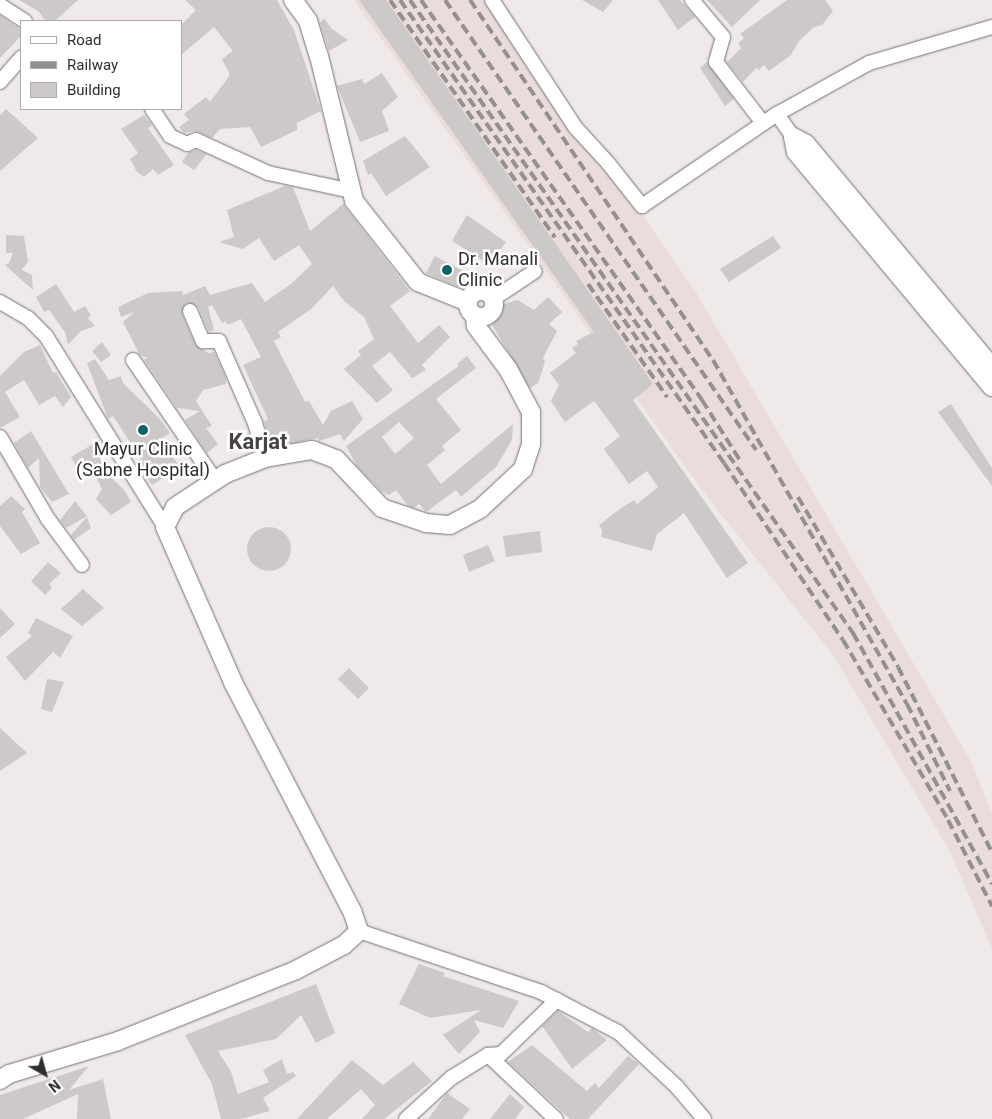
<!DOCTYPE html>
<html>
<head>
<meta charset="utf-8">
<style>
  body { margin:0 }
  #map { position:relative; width:992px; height:1119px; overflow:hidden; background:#efe9e9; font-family:Roboto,sans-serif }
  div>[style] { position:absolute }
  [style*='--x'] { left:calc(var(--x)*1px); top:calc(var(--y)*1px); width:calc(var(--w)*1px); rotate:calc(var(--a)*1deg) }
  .built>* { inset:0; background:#ebdcdc }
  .building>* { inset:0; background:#cec9c9 }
  .round { border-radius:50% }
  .roads { filter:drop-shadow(0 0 1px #767171) drop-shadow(0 0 1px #767171) }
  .minor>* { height:14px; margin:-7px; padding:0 7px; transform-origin:7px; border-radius:7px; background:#fff }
  .tertiary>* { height:18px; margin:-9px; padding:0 9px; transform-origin:9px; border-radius:9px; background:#fff }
  .tertiary>.ring { margin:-9px; padding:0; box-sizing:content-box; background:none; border:18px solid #fff; border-radius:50% }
  .rail>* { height:4px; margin-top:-2px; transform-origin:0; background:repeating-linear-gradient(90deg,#959090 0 10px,transparent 0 15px) }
  .dots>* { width:14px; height:14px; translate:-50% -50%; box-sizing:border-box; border:2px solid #fff; border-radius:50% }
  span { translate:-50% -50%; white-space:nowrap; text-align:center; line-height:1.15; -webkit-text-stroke:5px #fff; paint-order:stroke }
  .poi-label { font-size:18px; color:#2f2d2d }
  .left { translate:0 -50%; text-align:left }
  .district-label { font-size:22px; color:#484343; font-weight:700 }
  .legend { position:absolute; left:20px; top:20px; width:162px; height:90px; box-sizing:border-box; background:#fff; border:1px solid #acabab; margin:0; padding:6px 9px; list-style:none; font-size:15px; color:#2f2d2d }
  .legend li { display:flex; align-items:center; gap:10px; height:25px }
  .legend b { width:25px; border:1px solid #acabab }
  .north { position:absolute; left:20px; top:1049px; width:50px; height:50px; -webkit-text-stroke:4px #fff; paint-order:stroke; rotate:142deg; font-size:14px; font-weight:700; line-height:20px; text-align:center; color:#2f2d2d }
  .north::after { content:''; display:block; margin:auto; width:18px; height:22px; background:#2f2d2d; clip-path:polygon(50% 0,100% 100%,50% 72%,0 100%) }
</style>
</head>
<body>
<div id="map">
  <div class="built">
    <i style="clip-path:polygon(354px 0,494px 0,697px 294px,972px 763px,992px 815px,992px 948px,949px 850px,833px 655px,701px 489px)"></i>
  </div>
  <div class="building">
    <i style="clip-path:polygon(19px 0,78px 0,55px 21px,46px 21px,38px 11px)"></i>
    <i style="clip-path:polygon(185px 0,277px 0,294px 30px,321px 111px,297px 123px,297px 130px,261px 147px,250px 127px,220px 129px,212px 138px,196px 131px,184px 133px,179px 127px,189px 120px,184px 114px,206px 97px,210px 102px,230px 75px,222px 59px,233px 51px,214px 27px,181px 55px,181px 25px,196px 10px)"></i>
    <i style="clip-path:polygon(359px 0,386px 0,653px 384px,633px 400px,748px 563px,727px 578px,684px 513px,657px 534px,652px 551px,601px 537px,602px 530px,599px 525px,621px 508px,634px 500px,637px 504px,658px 487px,647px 471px,629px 484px,604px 449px,620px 436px,594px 401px,565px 422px,551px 401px,559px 385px,550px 373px,576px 353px,572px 348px,578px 344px,576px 341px,594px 332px)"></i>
    <i style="clip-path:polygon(582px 0,613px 0,603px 12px)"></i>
    <i style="clip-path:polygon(658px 0,680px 0,695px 17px,678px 30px)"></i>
    <i style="clip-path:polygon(707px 0,760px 0,732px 27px)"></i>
    <i style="clip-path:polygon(787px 0,825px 0,833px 11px,822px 25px,814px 27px,799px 41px,791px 55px,769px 71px,764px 65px,759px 70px,756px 68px,743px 82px,727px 62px,741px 48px,738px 43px,744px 38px,740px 34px)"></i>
    <i style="clip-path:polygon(0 15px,21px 30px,21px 36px,0 58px)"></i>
    <i style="clip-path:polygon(324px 18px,332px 29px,348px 40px,329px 51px,320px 23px)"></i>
    <i style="clip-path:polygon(707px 62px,734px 99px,725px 106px,700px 68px)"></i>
    <i style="clip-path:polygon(382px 73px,398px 97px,382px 111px,389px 131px,360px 142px,337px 86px,362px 79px,364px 84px)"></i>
    <i style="clip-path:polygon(6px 109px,38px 138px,0 171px,0 115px)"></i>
    <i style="clip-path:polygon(144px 115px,152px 125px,148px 128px,174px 165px,158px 175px,153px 169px,144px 177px,137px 172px,130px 159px,138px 153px,121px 129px)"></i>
    <i style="clip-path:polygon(405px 136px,430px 167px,386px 196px,371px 173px,368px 175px,363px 161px)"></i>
    <i style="clip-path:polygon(196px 150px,207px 154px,194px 170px,182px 162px,188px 153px)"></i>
    <i style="clip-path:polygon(285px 186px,293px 187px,310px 231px,343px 204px,410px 291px,390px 306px,418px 343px,439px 325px,450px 337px,422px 365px,426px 370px,412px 378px,390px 352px,372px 366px,393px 390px,377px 403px,344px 369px,361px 355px,358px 351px,374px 339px,364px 317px,344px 301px,333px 286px,311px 309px,278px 332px,281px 337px,274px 341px,305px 402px,309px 401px,323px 425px,331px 411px,352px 401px,363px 419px,344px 441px,340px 434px,319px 441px,318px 438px,274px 446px,269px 442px,264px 422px,268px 419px,243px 365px,261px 357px,241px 319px,228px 325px,225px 321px,222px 323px,212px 305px,208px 307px,214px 330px,209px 332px,198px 307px,186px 303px,182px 314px,195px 344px,208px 353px,214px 352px,226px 378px,226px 384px,203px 390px,196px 401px,212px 426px,206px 428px,218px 444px,207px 453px,185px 420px,200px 411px,177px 408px,144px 360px,147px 358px,140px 355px,123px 322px,134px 312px,121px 317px,118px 307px,148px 293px,182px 291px,183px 295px,205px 286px,210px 295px,252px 283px,265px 302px,291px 284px,312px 264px,299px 245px,274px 261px,259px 238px,243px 249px,219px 242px,234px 237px,227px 210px)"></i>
    <i style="clip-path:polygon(467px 215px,506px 242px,490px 265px,452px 241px)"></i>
    <i style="clip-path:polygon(6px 235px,24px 236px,28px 261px,22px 270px,32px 275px,33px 290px,5px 265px,9px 263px,13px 253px,6px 253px)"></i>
    <i style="clip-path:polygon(773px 236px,781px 248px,729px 282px,720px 269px)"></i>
    <i style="clip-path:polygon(435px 256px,467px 273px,459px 287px,426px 273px)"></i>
    <i style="clip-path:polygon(56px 284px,74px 312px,85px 306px,91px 315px,88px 318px,95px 326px,81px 331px,68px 345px,65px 332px,49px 310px,44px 312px,36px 297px)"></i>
    <i style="clip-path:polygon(548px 297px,562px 312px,549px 324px,557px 331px,543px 358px,545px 362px,538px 383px,530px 388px,488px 318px,503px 304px,518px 300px,534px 310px)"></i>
    <i style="clip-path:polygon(102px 342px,111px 355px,101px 362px,92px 351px)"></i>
    <i style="clip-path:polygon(40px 345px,53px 373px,56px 372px,71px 397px,63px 407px,55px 396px,39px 405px,24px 380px,5px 392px,20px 417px,0 428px,0 376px,24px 352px)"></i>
    <i style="clip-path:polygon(evenodd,467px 356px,476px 368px,436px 399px,461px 430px,442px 446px,445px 450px,427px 465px,441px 484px,513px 424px,512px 440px,496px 467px,461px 497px,456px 490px,426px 512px,419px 504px,414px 508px,408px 506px,396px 490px,389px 495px,381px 491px,357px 466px,346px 446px,459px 366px,457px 364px,467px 356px,399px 422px,414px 438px,395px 454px,382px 437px,399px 422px)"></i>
    <i style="clip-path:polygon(95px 359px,109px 380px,121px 376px,123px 383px,159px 418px,170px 433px,161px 439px,180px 467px,152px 485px,136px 463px,141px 459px,113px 416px,108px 419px,87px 363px)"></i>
    <i style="clip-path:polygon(951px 404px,992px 468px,992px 486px,938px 412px)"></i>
    <i style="clip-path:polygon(31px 431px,69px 494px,52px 502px,40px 487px,39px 458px,28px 468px,14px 443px)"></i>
    <i style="clip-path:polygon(93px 444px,107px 473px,125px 491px,131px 502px,111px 515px,96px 499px,102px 489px,95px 475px,83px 479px,71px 457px)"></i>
    <i style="clip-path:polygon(11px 496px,25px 509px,22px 512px,40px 543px,21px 554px,0 526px,0 506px)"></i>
    <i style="clip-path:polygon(75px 501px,87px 516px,66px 528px,60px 520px)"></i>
    <i style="clip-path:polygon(87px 517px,91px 528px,74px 540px,71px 535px)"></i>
    <i class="round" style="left:247px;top:527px;width:44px;height:44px"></i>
    <i style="clip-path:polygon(540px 531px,542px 552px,506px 557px,503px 536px)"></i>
    <i style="clip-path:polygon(488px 545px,495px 561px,469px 572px,463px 555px)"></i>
    <i style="clip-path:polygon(48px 562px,61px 573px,49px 584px,52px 588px,45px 595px,31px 581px)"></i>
    <i style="clip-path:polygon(83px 589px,104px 608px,82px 626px,61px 609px)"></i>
    <i style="clip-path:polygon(0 608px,15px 624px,0 638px)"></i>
    <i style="clip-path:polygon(36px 618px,73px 636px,60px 658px,53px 652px,25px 681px,6px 657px,32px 636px,28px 633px)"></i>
    <i style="clip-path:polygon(349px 668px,369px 688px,358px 699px,338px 679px)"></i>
    <i style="clip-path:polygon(47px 679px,64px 682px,52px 712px,41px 709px)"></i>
    <i style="clip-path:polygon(0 728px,27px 753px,0 771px)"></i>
    <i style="clip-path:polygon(419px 964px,445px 973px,443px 976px,519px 1001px,503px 1028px,474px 1020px,480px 1032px,459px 1054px,443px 1035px,481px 1010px,430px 1018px,399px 1004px)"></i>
    <i style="clip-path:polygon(316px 984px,335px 1033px,316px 1043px,301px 1015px,276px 1039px,218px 1051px,231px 1072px,238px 1094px,269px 1082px,263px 1070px,282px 1059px,287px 1074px,293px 1072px,296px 1076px,263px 1098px,270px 1111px,240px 1119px,221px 1119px,212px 1084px,185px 1035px)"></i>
    <i style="clip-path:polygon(558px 1011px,588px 1032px,592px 1028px,607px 1040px,572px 1069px,542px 1026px)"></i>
    <i style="clip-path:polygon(532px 1045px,587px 1091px,595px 1083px,599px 1088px,628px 1056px,639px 1064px,588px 1119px,570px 1119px,508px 1062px)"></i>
    <i style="clip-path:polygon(352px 1060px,383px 1085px,413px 1062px,432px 1081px,384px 1119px,362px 1119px,375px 1105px,361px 1089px,327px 1119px,297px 1119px)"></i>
    <i style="clip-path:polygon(89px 1066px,69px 1090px,103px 1079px,111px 1119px,77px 1119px,78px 1094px,23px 1119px,0 1119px,0 1095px)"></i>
    <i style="clip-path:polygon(447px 1093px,470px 1109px,462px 1119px,428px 1119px)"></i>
    <i style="clip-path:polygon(510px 1094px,524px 1107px,515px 1119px,490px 1119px)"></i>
  </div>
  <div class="roads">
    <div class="minor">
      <i style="--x:492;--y:0;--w:152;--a:56.8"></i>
      <i style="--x:575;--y:127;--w:49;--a:47.5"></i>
      <i style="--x:608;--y:163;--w:55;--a:51.7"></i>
      <i style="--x:642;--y:206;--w:163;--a:-34.3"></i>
      <i style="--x:777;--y:114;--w:105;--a:-29"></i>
      <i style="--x:869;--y:63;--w:128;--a:-16.3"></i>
      <i style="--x:692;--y:0;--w:48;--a:50"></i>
      <i style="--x:723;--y:37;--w:26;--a:106"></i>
      <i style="--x:716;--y:62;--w:77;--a:52.4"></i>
      <i style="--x:0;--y:5;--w:30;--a:33"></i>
      <i style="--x:0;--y:82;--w:32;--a:-49"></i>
      <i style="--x:152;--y:109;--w:32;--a:56"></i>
      <i style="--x:170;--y:136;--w:19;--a:25"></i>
      <i style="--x:187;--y:144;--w:10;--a:-24"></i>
      <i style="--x:196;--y:140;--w:79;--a:24.6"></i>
      <i style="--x:268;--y:173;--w:85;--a:12.2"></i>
      <i style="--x:777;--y:114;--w:28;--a:55"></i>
      <i style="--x:493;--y:299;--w:50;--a:-33.7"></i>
      <i style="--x:0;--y:302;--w:32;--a:30"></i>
      <i style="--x:28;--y:318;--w:25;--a:45"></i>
      <i style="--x:46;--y:336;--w:225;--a:58.1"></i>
      <i style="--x:190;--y:311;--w:33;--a:67"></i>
      <i style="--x:203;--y:341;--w:16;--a:0"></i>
      <i style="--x:219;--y:341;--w:90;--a:66.3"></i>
      <i style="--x:255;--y:423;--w:36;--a:74"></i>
      <i style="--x:133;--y:360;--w:145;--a:55.7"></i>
      <i style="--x:0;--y:437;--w:95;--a:59.7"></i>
      <i style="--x:48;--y:519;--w:57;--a:53.5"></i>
      <i style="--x:359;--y:931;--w:192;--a:18.5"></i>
      <i style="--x:541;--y:992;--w:87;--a:27.5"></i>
      <i style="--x:618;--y:1032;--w:81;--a:43"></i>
      <i style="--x:677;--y:1087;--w:42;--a:49.8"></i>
      <i style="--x:488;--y:1055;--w:13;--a:-4"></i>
      <i style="--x:501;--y:1054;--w:78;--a:-44"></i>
      <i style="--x:406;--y:1119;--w:61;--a:-42.3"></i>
      <i style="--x:451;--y:1078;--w:44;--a:-31.9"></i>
      <i style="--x:488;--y:1055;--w:93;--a:43.3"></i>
    </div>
    <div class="tertiary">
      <i style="--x:293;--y:0;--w:26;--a:54"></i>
      <i style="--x:308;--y:21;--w:37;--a:73"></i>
      <i style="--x:319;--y:56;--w:149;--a:76.4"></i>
      <i style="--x:354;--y:201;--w:103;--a:51.7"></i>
      <i style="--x:418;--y:282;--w:54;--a:21.8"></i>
      <i style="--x:793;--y:137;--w:15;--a:79"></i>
      <i style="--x:796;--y:152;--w:306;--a:50.2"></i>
      <i style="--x:793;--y:137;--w:15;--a:28"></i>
      <i style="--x:806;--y:144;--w:290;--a:50.2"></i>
      <i class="ring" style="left:468px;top:291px;width:8px;height:8px"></i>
      <i style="--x:0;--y:1080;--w:11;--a:-34"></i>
      <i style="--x:9;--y:1074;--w:114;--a:-16.8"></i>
      <i style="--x:118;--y:1041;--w:192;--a:-21.7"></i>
      <i style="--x:296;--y:970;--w:54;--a:-27.5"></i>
      <i style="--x:344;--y:945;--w:21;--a:-43"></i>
      <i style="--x:359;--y:931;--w:21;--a:-109"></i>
      <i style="--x:352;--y:911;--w:258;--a:-117.5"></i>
      <i style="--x:233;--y:682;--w:169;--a:-113.7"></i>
      <i style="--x:165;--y:527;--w:22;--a:-63"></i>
      <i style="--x:175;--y:507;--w:60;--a:-33.4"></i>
      <i style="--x:225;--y:474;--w:43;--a:-21.8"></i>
      <i style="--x:265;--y:458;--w:48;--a:-9.7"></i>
      <i style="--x:312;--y:450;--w:26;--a:21"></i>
      <i style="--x:336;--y:459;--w:67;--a:46.8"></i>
      <i style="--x:382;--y:508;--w:46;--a:18.8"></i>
      <i style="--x:426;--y:523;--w:24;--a:5"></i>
      <i style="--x:450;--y:525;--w:34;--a:-28"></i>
      <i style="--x:480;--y:509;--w:59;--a:-42.9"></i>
      <i style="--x:523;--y:469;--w:26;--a:-72"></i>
      <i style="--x:531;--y:444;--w:32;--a:-90"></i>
      <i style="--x:531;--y:412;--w:49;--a:-118.1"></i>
      <i style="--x:508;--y:369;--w:54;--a:-126.7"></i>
      <i style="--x:476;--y:326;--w:10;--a:-96"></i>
    </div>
  </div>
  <div class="rail">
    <i style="--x:390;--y:0;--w:289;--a:55.2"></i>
    <i style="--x:400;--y:0;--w:565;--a:55.02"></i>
    <i style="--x:724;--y:463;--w:213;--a:56.1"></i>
    <i style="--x:843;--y:640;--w:208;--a:59.7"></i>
    <i style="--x:948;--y:820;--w:97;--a:62.9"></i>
    <i style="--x:410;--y:0;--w:773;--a:55.01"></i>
    <i style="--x:853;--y:633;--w:287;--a:61"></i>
    <i style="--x:421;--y:0;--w:489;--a:54.9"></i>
    <i style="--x:702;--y:400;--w:73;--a:57.8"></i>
    <i style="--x:445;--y:0;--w:547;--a:55.35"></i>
    <i style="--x:470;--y:0;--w:434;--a:56"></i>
    <i style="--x:713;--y:360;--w:395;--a:60.6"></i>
    <i style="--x:907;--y:704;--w:97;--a:63.7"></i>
    <i style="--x:588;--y:284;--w:138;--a:55"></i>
    <i style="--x:798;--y:497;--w:197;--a:59.5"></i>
    <i style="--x:898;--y:667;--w:208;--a:63.1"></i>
  </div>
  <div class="dots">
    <i style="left:447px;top:270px;background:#116169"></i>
    <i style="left:143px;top:430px;background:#116169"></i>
  </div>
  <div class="poi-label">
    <span class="left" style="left:458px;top:270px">Dr. Manali<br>Clinic</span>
    <span style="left:143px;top:460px">Mayur Clinic<br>(Sabne Hospital)</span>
  </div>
  <div class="district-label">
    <span style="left:258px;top:442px">Karjat</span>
  </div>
  <ul class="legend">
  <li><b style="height:6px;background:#fff"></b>Road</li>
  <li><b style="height:6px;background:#959090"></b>Railway</li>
  <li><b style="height:14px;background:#cec9c9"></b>Building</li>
  </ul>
  <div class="north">N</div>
</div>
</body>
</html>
